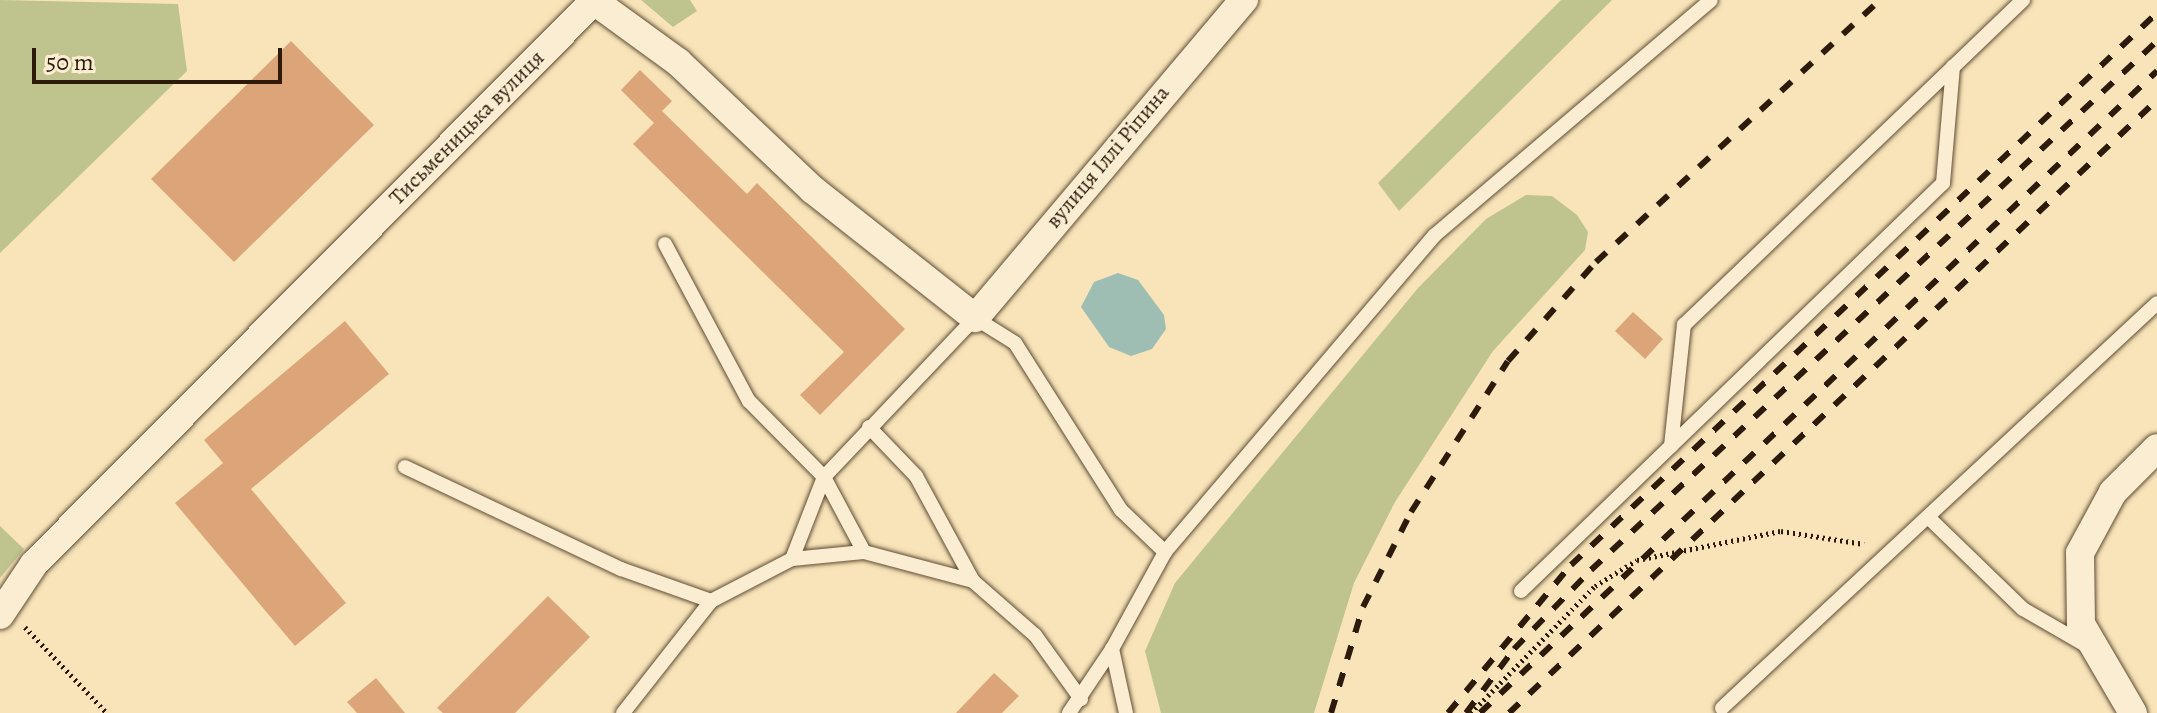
<!DOCTYPE html>
<html>
<head>
<meta charset="utf-8">
<style>
  body { margin:0 }
  #map { position:relative; width:2157px; height:713px; overflow:hidden; background:#f8e4b8; font-family:Alegreya,serif }
  div>[style] { position:absolute }
  [style*='--x'] { left:calc(var(--x)*1px); top:calc(var(--y)*1px); width:calc(var(--w)*1px); rotate:calc(var(--a)*1deg) }
  .green>* { inset:0; background:#bfc48e }
  .water>* { inset:0; background:#9ebeb3 }
  .building>* { inset:0; background:#dba579 }
  .path>* { height:5px; margin-top:-2.5px; transform-origin:0; background:repeating-linear-gradient(90deg,#2d1a0b 0 2px,transparent 0 6px) }
  .roads { filter:drop-shadow(0 0 2px #604c36) drop-shadow(0 0 2px #604c36) }
  .service>* { height:14px; margin:-7px; padding:0 7px; transform-origin:7px; border-radius:7px; background:#faedd1 }
  .minor>* { height:28px; margin:-14px; padding:0 14px; transform-origin:14px; border-radius:14px; background:#faedd1 }
  .rail>* { height:6px; margin-top:-3px; transform-origin:0; background:repeating-linear-gradient(90deg,#2d1a0b 0 14px,transparent 0 28px) }
  span { translate:-50% -50%; white-space:nowrap; text-align:center; line-height:1.15; -webkit-text-stroke:6px #faedd1; paint-order:stroke }
  .street-label { font-size:22px; color:#2d1a0b }
  .scale { position:absolute; left:32px; top:48px; width:250px; height:36px; box-sizing:border-box; border:4px solid #2d1a0b; border-top:0; padding-left:10px; font-size:24px; line-height:28px; white-space:nowrap; color:#2d1a0b; -webkit-text-stroke:6px #faedd1; paint-order:stroke }
</style>
</head>
<body>
<div id="map">
  <div class="green">
    <i style="clip-path:polygon(0 0,178px 4px,187px 71px,0 253px)"></i>
    <i style="clip-path:polygon(641px 0,690px 0,697px 11px,673px 27px)"></i>
    <i style="clip-path:polygon(1561px 0,1612px 0,1399px 211px,1378px 183px)"></i>
    <i style="clip-path:polygon(1526px 195px,1552px 196px,1577px 215px,1588px 232px,1585px 250px,1493px 351px,1395px 502px,1354px 583px,1314px 713px,1161px 713px,1145px 651px,1175px 583px,1418px 288px,1486px 219px)"></i>
    <i style="clip-path:polygon(0 526px,24px 549px,0 578px)"></i>
  </div>
  <div class="water">
    <i style="clip-path:polygon(1118px 273px,1138px 280px,1164px 315px,1166px 329px,1152px 349px,1131px 356px,1109px 347px,1081px 307px,1094px 282px)"></i>
  </div>
  <div class="building">
    <i style="clip-path:polygon(291px 41px,374px 125px,234px 262px,151px 179px)"></i>
    <i style="clip-path:polygon(640px 70px,672px 101px,662px 111px,747px 194px,757px 183px,905px 329px,820px 415px,800px 395px,844px 352px,633px 144px,654px 123px,621px 90px)"></i>
    <i style="clip-path:polygon(1633px 312px,1663px 339px,1645px 359px,1615px 331px)"></i>
    <i style="clip-path:polygon(345px 321px,389px 374px,251px 489px,346px 603px,295px 646px,175px 503px,223px 463px,204px 440px)"></i>
    <i style="clip-path:polygon(548px 596px,590px 637px,515px 713px,443px 713px,437px 708px)"></i>
    <i style="clip-path:polygon(994px 673px,1019px 696px,1002px 713px,956px 713px)"></i>
    <i style="clip-path:polygon(376px 678px,405px 713px,357px 713px,347px 702px)"></i>
  </div>
  <div class="path">
    <i style="--x:25;--y:627;--w:119;--a:46.4"></i>
    <i style="--x:1471;--y:713;--w:177;--a:-45.7"></i>
    <i style="--x:1595;--y:586;--w:49;--a:-31.8"></i>
    <i style="--x:1637;--y:560;--w:147;--a:-11.4"></i>
    <i style="--x:1781;--y:531;--w:84;--a:8.9"></i>
  </div>
  <div class="roads">
    <div class="service">
      <i style="--x:665;--y:244;--w:178;--a:61.9"></i>
      <i style="--x:749;--y:401;--w:107;--a:45.4"></i>
      <i style="--x:824;--y:477;--w:85;--a:61.9"></i>
      <i style="--x:869;--y:427;--w:68;--a:46.2"></i>
      <i style="--x:916;--y:476;--w:119;--a:61.5"></i>
      <i style="--x:1671;--y:446;--w:122;--a:-83.9"></i>
      <i style="--x:1684;--y:325;--w:470;--a:-43.8"></i>
      <i style="--x:405;--y:467;--w:239;--a:25.3"></i>
      <i style="--x:621;--y:569;--w:96;--a:19.6"></i>
      <i style="--x:1928;--y:517;--w:132;--a:44.1"></i>
      <i style="--x:2023;--y:609;--w:74;--a:30"></i>
      <i style="--x:792;--y:559;--w:72;--a:-5.6"></i>
      <i style="--x:864;--y:552;--w:113;--a:14.9"></i>
      <i style="--x:973;--y:581;--w:82;--a:41.1"></i>
      <i style="--x:1035;--y:635;--w:79;--a:54.3"></i>
      <i style="--x:1521;--y:591;--w:587;--a:-44.03"></i>
      <i style="--x:1943;--y:183;--w:117;--a:-85.1"></i>
      <i style="--x:1722;--y:708;--w:594;--a:-42.95"></i>
      <i style="--x:623;--y:713;--w:142;--a:-51.8"></i>
      <i style="--x:711;--y:601;--w:91;--a:-27.4"></i>
      <i style="--x:792;--y:559;--w:88;--a:-68.7"></i>
      <i style="--x:824;--y:477;--w:219;--a:-46.5"></i>
      <i style="--x:975;--y:318;--w:47;--a:32"></i>
      <i style="--x:1015;--y:343;--w:198;--a:57.6"></i>
      <i style="--x:1121;--y:510;--w:61;--a:43.7"></i>
      <i style="--x:1069;--y:713;--w:77;--a:-56.1"></i>
      <i style="--x:1126;--y:713;--w:66;--a:-102.3"></i>
      <i style="--x:1112;--y:649;--w:111;--a:-61.3"></i>
      <i style="--x:1165;--y:552;--w:416;--a:-49.6"></i>
      <i style="--x:1435;--y:235;--w:362;--a:-40.4"></i>
    </div>
    <div class="minor">
      <i style="--x:0;--y:615;--w:61;--a:-56.3"></i>
      <i style="--x:34;--y:564;--w:794;--a:-45.15"></i>
      <i style="--x:594;--y:1;--w:104;--a:36"></i>
      <i style="--x:678;--y:62;--w:186;--a:43.5"></i>
      <i style="--x:813;--y:190;--w:206;--a:38.3"></i>
      <i style="--x:975;--y:318;--w:417;--a:-49.8"></i>
      <i style="--x:2133;--y:713;--w:103;--a:-120.3"></i>
      <i style="--x:2081;--y:624;--w:71;--a:-90.8"></i>
      <i style="--x:2080;--y:553;--w:69;--a:-61.6"></i>
      <i style="--x:2113;--y:492;--w:62;--a:-45"></i>
    </div>
  </div>
  <div class="rail">
    <i style="--x:1331;--y:713;--w:111;--a:-73.2"></i>
    <i style="--x:1363;--y:607;--w:106;--a:-63.2"></i>
    <i style="--x:1411;--y:512;--w:179;--a:-57.3"></i>
    <i style="--x:1508;--y:361;--w:132;--a:-48.4"></i>
    <i style="--x:1596;--y:262;--w:386;--a:-42.7"></i>
    <i style="--x:1448;--y:713;--w:192;--a:-50.3"></i>
    <i style="--x:1571;--y:565;--w:805;--a:-43.29"></i>
    <i style="--x:1466;--y:713;--w:80;--a:-53.1"></i>
    <i style="--x:1514;--y:649;--w:110;--a:-45.7"></i>
    <i style="--x:1591;--y:570;--w:775;--a:-43.06"></i>
    <i style="--x:1480;--y:713;--w:933;--a:-43.48"></i>
    <i style="--x:1509;--y:713;--w:892;--a:-43.41"></i>
  </div>
  <div class="street-label">
    <span style="left:467px;top:128px;rotate:-45deg">Тисьменицька вулиця</span>
    <span style="left:1108px;top:157px;rotate:-50deg">вулиця Іллі Ріпина</span>
  </div>
  <div class="scale">50 m</div>
</div>
</body>
</html>
